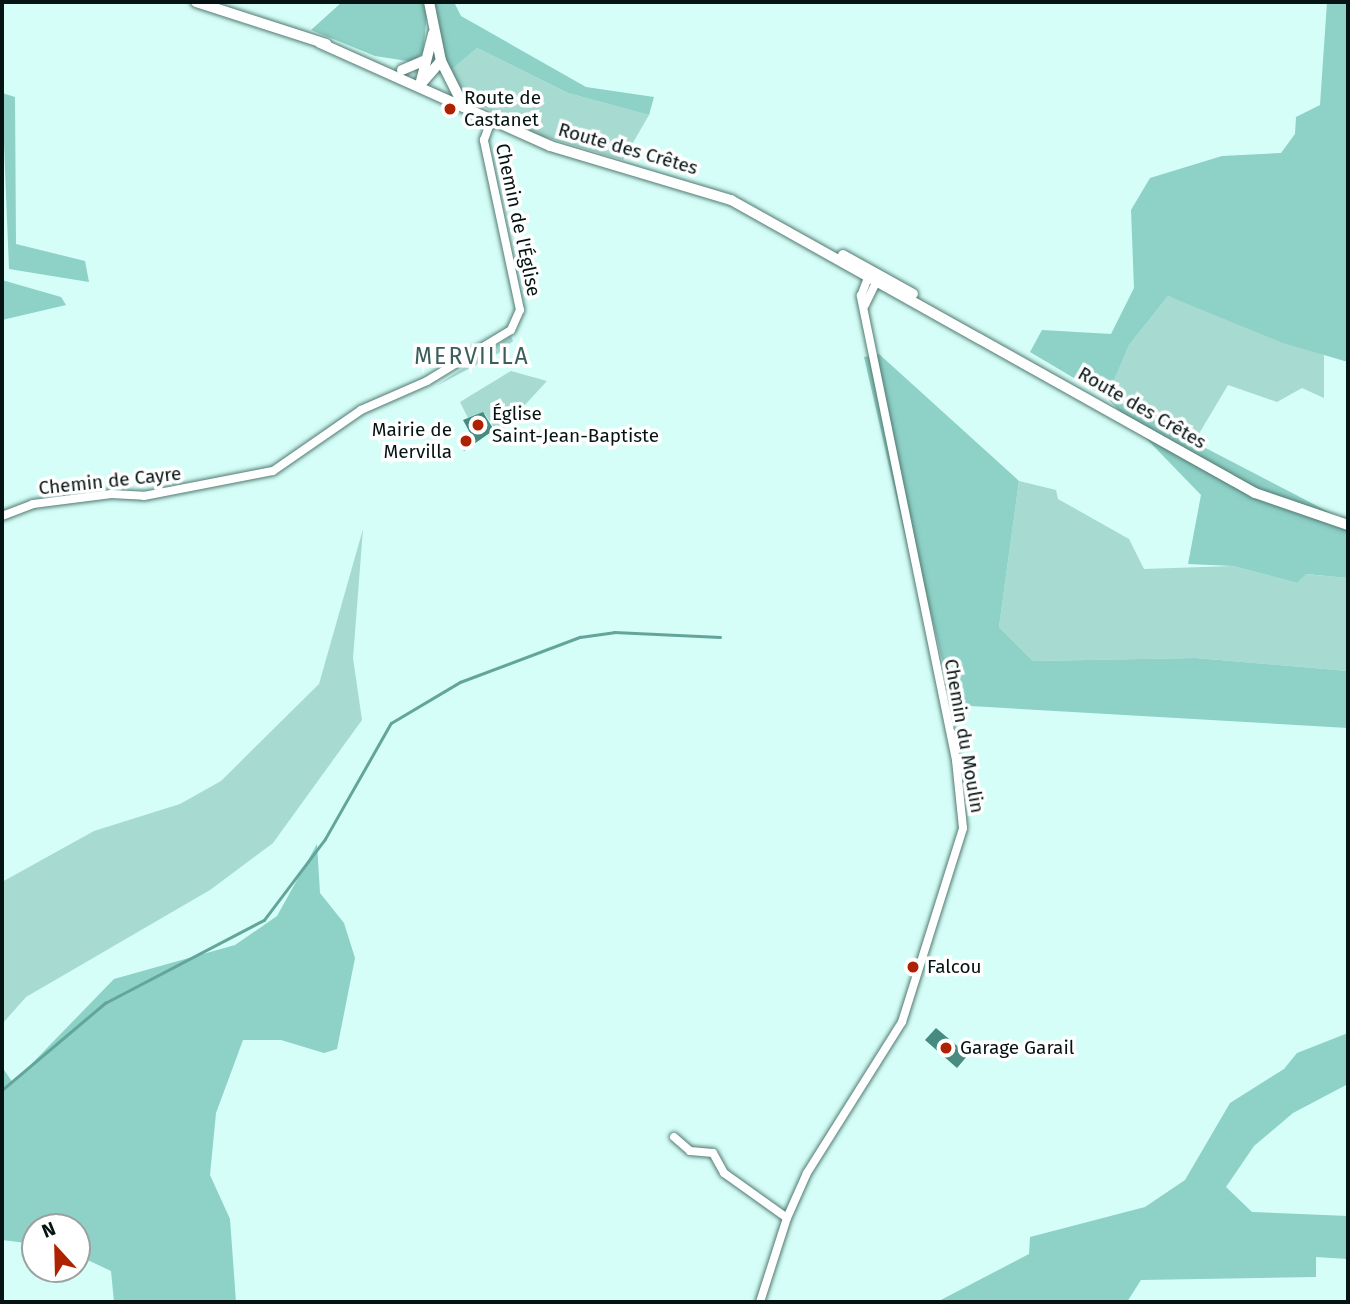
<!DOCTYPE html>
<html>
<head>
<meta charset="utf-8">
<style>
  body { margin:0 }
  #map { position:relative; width:1350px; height:1304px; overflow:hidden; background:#d4fef7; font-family:"Fira Sans",sans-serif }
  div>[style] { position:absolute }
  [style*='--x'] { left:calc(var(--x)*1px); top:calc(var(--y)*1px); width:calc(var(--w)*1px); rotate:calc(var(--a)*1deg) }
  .green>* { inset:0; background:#a7dad1 }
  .forest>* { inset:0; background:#8ed1c6 }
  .stream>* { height:2.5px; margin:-1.25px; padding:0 1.25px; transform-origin:1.25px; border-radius:1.25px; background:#63a59b }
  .building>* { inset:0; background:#488a80 }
  .roads { filter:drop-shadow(0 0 2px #527972) drop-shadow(0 0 2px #527972) }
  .street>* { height:8px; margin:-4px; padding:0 4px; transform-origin:4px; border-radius:4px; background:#fff }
  .secondary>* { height:10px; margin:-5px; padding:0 5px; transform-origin:5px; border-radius:5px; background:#fff }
  .dots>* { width:19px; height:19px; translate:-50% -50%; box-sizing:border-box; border:4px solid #fff; border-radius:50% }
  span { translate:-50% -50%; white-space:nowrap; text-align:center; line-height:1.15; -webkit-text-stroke:7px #fff; paint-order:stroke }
  .poi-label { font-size:19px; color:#051412 }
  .left { translate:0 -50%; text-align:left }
  .right { translate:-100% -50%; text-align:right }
  .street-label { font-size:19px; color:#051412 }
  .quarter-label { font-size:23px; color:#3a5f5a; letter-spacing:2px }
  .frame { position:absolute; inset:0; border:4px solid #051412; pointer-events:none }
  .north { position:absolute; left:21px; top:1213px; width:70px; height:70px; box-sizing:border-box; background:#fff; border:2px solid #9ba1a0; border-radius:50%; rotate:338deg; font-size:19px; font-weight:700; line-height:28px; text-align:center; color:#051412 }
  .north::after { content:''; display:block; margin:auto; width:24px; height:32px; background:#af2200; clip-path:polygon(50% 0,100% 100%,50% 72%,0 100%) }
</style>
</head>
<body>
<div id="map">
  <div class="green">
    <i style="clip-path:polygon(477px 48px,568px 93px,649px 115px,623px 160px,535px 134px,464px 97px,450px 71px)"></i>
    <i style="clip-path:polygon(1168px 296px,1324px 355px,1324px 398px,1302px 388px,1277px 402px,1228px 385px,1194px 442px,1118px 394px,1106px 397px,1129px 345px)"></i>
    <i style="clip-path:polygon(511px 336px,513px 341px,499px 353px,436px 386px)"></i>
    <i style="clip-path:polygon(511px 371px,547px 381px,498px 434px,485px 414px,468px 418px,460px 402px)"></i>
    <i style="clip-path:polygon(1019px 481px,1056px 490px,1058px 499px,1129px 539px,1144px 569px,1233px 566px,1297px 583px,1305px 574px,1348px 578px,1348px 671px,1196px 658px,1033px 661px,999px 627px)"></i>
    <i style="clip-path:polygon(363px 529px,353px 658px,362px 720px,273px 843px,210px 890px,26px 997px,2px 1024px,2px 882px,94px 831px,180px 804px,221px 781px,319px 684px)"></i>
  </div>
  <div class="forest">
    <i style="clip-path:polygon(342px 2px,454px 2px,461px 16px,586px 87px,654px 97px,649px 115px,568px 93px,477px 48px,450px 71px,427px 14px,423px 52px,414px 62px,375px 56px,311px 30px)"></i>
    <i style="clip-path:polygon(1327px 2px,1348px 2px,1348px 362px,1283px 343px,1168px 296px,1129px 345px,1107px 396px,1118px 394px,1194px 442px,1348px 522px,1348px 578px,1306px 574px,1297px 583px,1233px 566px,1188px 564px,1201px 495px,1106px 397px,1030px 352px,1042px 330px,1111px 334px,1134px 288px,1131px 210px,1150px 178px,1222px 156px,1281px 153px,1295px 134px,1296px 117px,1320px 105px)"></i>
    <i style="clip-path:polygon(2px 93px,15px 97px,16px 244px,85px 261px,89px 282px,9px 269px)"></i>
    <i style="clip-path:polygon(2px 280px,61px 297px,66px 305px,2px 320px)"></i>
    <i style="clip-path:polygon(879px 354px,1019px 481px,999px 627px,1033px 661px,1196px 658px,1348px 671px,1348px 728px,953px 705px,925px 589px,916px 583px,864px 357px)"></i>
    <i style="clip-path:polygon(317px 844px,320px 893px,344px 923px,355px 958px,337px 1049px,324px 1053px,281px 1040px,243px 1040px,216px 1113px,210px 1175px,230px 1219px,236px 1302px,114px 1302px,111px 1271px,77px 1255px,77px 1227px,35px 1227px,35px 1244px,2px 1240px,2px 1067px,13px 1083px,114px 979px,235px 945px,277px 916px)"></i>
    <i style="clip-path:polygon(1348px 1033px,1348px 1084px,1293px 1113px,1254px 1146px,1226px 1187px,1252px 1212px,1348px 1216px,1348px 1259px,1316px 1257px,1316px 1277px,1141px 1280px,1127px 1302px,937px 1302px,1029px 1254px,1030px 1237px,1145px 1207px,1185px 1180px,1230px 1103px,1284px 1069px,1297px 1053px)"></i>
  </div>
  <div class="stream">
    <i style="--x:2;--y:1090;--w:135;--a:-40.2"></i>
    <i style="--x:105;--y:1003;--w:179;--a:-27.6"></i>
    <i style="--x:264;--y:920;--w:101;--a:-53"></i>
    <i style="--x:325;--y:839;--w:133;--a:-60.4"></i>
    <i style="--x:391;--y:723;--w:80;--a:-30.7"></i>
    <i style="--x:460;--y:682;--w:128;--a:-20.6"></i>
    <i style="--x:580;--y:637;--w:34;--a:-8"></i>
    <i style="--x:614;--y:632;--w:106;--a:2.7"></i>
  </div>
  <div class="building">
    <i style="clip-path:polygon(483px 412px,494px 430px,464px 451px,458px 440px,470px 433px,463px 420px)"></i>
    <i style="clip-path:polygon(936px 1028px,968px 1055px,957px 1068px,925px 1040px)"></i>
  </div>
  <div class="roads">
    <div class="street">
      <i style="--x:865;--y:305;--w:30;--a:-64"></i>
      <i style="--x:2;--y:516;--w:33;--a:-21"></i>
      <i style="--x:33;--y:504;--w:79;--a:-7.3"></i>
      <i style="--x:111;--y:494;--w:33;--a:3"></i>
      <i style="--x:144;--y:496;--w:131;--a:-11"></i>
      <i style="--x:273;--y:471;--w:107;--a:-34.7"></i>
      <i style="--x:361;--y:410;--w:72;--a:-23.7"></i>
      <i style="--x:427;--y:381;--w:98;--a:-31.3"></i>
      <i style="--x:511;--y:330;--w:22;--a:-66"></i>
      <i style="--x:520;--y:310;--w:174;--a:-102"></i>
      <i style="--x:484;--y:140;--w:20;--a:-70"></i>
      <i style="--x:674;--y:1137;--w:21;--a:41"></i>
      <i style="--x:690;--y:1151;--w:23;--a:5"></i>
      <i style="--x:713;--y:1153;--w:23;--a:61"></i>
      <i style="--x:724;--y:1173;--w:77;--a:35.5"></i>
      <i style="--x:760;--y:1302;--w:88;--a:-72.2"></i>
      <i style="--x:787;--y:1218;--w:49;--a:-66"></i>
      <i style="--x:807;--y:1173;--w:178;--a:-57.8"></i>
      <i style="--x:902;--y:1022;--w:203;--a:-72.5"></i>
      <i style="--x:963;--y:828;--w:68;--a:-95.9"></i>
      <i style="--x:956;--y:760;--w:474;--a:-101.6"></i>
      <i style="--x:861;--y:296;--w:25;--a:-69"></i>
    </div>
    <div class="secondary">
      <i style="--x:196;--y:2;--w:137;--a:17.9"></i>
      <i style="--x:429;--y:2;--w:60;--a:78.5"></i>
      <i style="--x:441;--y:61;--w:45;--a:63.4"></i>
      <i style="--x:320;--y:43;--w:252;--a:24.1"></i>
      <i style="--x:550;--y:146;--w:189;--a:16.6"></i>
      <i style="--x:731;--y:200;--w:600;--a:29.21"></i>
      <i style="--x:1255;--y:493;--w:98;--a:19"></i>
      <i style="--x:402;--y:70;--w:26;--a:-23"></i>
      <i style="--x:420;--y:85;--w:53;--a:-75.7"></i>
      <i style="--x:420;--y:85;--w:32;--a:-49"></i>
      <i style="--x:843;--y:255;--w:80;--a:29.1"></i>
    </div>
  </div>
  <div class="dots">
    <i style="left:450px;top:109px;background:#af2200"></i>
    <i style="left:478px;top:425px;background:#af2200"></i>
    <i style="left:466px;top:441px;background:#af2200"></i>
    <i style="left:913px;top:967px;background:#af2200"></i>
    <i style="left:946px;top:1048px;background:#af2200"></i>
  </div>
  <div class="poi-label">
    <span class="left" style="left:464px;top:109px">Route de<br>Castanet</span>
    <span class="left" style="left:492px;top:425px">Église<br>Saint-Jean-Baptiste</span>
    <span class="right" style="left:452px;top:441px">Mairie de<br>Mervilla</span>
    <span class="left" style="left:927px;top:967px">Falcou</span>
    <span class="left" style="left:960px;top:1048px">Garage Garail</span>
  </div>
  <div class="street-label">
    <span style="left:628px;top:149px;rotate:16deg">Route des Crêtes</span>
    <span style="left:518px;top:220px;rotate:78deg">Chemin de l'Église</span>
    <span style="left:1142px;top:408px;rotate:30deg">Route des Crêtes</span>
    <span style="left:110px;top:481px;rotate:-6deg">Chemin de Cayre</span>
    <span style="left:964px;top:736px;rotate:80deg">Chemin du Moulin</span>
  </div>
  <div class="quarter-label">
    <span style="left:472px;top:356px">MERVILLA</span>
  </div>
  <div class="frame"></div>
  <div class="north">N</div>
</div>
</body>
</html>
